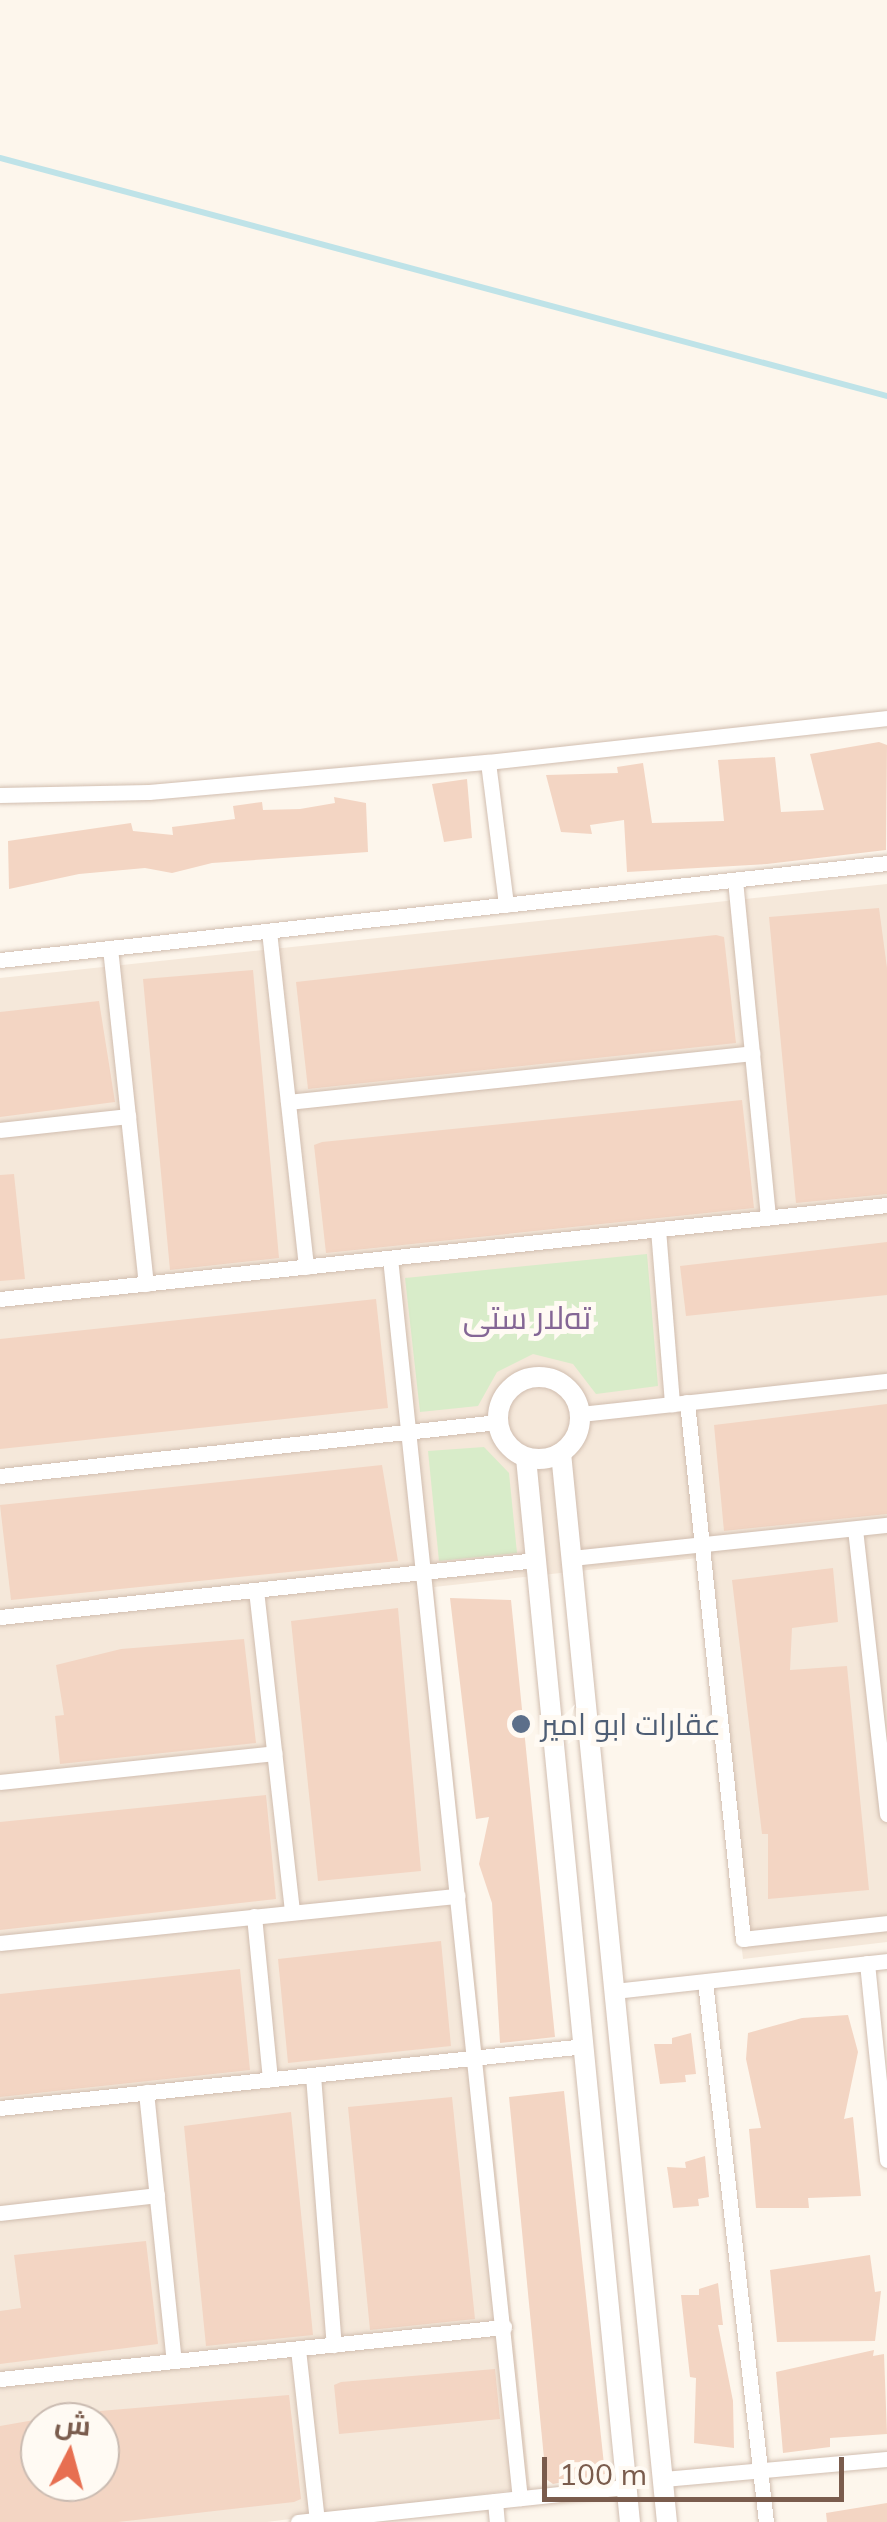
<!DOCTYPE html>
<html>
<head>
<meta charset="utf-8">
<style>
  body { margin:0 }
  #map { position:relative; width:887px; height:2522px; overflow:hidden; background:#fdf6ec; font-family:Mulish,Cairo,sans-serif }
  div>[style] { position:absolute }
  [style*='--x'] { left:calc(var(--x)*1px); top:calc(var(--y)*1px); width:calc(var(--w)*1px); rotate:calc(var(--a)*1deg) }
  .residential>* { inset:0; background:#f5e8da }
  .green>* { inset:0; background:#d8ecc9 }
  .stream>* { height:6px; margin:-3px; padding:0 3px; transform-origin:3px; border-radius:3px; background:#bfe3e8 }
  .building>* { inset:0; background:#f3d5c3 }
  .roads { filter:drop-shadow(0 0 2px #d1beb0) drop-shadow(0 0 2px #d1beb0) }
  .minor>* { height:15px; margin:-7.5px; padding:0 7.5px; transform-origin:7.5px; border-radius:7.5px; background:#fff }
  .tertiary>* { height:20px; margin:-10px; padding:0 10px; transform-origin:10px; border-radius:10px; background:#fff }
  .tertiary>.ring { margin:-10px; padding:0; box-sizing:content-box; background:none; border:20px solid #fff; border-radius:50% }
  .dots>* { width:28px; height:28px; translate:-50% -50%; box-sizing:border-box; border:5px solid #fffaf3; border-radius:50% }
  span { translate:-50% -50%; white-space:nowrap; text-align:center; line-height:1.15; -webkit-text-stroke:10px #fffaf3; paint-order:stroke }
  .service-label { font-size:30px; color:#4e5e75 }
  .left { translate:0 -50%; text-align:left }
  .neighbourhood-label { font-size:32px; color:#846695 }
  .north { position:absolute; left:20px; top:2402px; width:100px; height:100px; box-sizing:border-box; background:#fffaf3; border:2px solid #cabbb1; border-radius:50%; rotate:6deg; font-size:28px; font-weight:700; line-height:40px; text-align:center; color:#7a5c4d }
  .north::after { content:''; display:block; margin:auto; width:35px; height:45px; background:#e76f51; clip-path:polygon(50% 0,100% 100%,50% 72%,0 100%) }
  .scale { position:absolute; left:542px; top:2457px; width:302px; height:45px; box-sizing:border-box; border:5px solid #7a5c4d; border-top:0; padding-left:12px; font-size:30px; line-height:35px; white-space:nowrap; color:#7a5c4d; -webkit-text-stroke:8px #fffaf3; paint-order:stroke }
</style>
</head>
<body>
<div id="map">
  <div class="residential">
    <i style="clip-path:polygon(evenodd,887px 884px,887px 1942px,743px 1959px,698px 1558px,434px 1587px,530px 2488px,267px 2522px,0 2522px,0 978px,887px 884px,40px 2422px,100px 2422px,100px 2482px,40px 2482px,40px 2422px)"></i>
  </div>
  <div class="green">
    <i style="clip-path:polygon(647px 1254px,658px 1386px,596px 1394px,573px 1364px,533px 1354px,497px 1372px,478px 1406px,420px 1412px,405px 1278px)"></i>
    <i style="clip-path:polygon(484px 1447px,509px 1473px,517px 1553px,439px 1561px,428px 1451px)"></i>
  </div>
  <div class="stream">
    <i style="--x:0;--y:158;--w:918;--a:15.02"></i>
  </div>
  <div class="building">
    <i style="clip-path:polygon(879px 742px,887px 745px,886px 850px,767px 864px,627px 872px,624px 820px,590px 825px,592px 834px,561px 832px,546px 775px,618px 773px,617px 767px,643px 763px,652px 823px,724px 821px,718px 760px,775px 757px,781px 812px,824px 810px,810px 754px)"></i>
    <i style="clip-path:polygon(467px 779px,472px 838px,444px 842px,432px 784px)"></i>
    <i style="clip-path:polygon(334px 797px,366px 803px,368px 852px,212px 863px,172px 873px,145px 868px,79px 874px,9px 889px,8px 841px,131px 823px,133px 831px,173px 835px,172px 827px,235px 819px,233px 806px,262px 802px,263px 810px,300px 809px,335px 803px)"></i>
    <i style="clip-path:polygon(879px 908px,887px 968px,887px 1194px,796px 1203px,769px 917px)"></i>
    <i style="clip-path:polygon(716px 935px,724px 937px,736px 1043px,308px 1089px,296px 982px)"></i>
    <i style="clip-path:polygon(253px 970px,279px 1258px,170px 1270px,143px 979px)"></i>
    <i style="clip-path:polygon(99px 1001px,115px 1102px,0 1117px,0 1012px)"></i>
    <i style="clip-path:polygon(742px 1100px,754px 1208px,326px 1253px,314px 1145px,322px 1142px)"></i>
    <i style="clip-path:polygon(14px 1174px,25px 1279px,0 1281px,0 1175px)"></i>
    <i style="clip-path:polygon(887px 1242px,887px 1295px,686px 1316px,680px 1266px)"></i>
    <i style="clip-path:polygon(376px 1299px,388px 1408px,0 1449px,0 1339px)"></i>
    <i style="clip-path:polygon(887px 1404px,887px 1514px,724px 1531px,714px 1425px)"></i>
    <i style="clip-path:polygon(382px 1465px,398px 1561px,11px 1600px,0 1505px)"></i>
    <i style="clip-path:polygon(833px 1568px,838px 1622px,792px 1628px,790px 1670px,847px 1666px,869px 1890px,768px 1899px,768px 1834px,762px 1834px,732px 1580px)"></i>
    <i style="clip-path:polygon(450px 1598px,511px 1600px,555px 2037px,500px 2043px,492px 1903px,479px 1864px,489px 1817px,476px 1819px)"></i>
    <i style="clip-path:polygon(398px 1608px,421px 1871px,318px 1881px,291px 1621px)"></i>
    <i style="clip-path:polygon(244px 1639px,256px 1743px,60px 1764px,55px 1716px,64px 1715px,56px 1665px,121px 1649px)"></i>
    <i style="clip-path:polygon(266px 1795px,276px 1899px,0 1930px,0 1822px)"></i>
    <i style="clip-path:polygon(441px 1941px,451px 2046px,288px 2063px,278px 1959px)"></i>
    <i style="clip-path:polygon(240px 1969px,250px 2070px,0 2097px,0 1994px)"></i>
    <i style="clip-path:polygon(848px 2015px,858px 2052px,844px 2119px,853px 2117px,861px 2196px,808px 2198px,809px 2208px,756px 2208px,749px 2129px,761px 2128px,746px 2059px,748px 2033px,802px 2018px)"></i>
    <i style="clip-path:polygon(691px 2033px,696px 2074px,685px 2075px,686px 2082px,660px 2084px,654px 2044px,672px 2044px,672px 2038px)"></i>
    <i style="clip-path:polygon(564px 2091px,605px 2474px,553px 2484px,546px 2479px,509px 2097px)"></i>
    <i style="clip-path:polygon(452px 2097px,475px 2319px,370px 2330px,348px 2107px)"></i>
    <i style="clip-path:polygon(291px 2112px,313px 2335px,206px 2346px,184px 2126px)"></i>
    <i style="clip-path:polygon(705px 2156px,709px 2197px,698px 2199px,699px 2206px,673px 2208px,667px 2167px,686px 2168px,685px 2162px)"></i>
    <i style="clip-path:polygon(146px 2241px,158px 2344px,0 2364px,0 2311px,21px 2308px,14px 2255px)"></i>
    <i style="clip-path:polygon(870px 2255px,875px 2292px,881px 2291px,875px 2341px,777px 2342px,770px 2270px)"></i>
    <i style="clip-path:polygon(718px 2283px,723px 2325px,718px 2325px,733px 2401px,734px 2448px,694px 2443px,696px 2378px,690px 2377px,681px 2295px,699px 2295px,699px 2289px)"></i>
    <i style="clip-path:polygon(874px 2350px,873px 2356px,884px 2354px,887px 2434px,830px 2438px,830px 2447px,783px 2453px,776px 2372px)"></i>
    <i style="clip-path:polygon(495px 2369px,500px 2419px,339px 2434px,334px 2385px,341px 2382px)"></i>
    <i style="clip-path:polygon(289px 2395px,301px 2499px,294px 2502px,118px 2522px,0 2522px,0 2426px,40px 2419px,40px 2482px,101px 2482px,100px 2411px)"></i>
    <i style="clip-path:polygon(887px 2503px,887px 2522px,827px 2522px,826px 2513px)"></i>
  </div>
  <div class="roads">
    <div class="minor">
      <i style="--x:488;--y:762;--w:144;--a:82.8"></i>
      <i style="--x:0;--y:795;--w:149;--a:-1.2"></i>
      <i style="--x:149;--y:792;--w:340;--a:-5.1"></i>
      <i style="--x:488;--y:762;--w:401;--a:-6.3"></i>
      <i style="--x:735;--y:880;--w:339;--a:84.4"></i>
      <i style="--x:269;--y:931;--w:338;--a:83.7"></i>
      <i style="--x:110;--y:948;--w:338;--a:83.9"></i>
      <i style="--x:0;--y:960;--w:892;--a:-6.24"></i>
      <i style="--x:288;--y:1102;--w:467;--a:-6"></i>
      <i style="--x:0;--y:1130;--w:129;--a:-6.2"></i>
      <i style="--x:658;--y:1229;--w:176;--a:85.4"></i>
      <i style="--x:390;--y:1258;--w:1247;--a:84.02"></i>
      <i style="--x:0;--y:1299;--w:892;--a:-6.05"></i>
      <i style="--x:687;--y:1402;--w:540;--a:84.05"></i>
      <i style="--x:743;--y:1939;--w:145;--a:-6.3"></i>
      <i style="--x:581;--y:1414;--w:308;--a:-6.2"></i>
      <i style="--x:0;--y:1476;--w:501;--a:-6.19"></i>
      <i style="--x:855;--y:1529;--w:287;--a:83.6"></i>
      <i style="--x:572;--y:1558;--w:317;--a:-6"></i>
      <i style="--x:256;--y:1590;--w:324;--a:83.6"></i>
      <i style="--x:0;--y:1617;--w:539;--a:-6.07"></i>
      <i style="--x:0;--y:1782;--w:276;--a:-6"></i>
      <i style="--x:254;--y:1916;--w:164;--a:84.4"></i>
      <i style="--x:0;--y:1943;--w:460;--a:-5.9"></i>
      <i style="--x:867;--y:1963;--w:198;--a:84.2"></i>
      <i style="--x:705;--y:1982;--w:543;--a:83.56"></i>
      <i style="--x:615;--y:1991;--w:274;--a:-6.3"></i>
      <i style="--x:313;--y:2075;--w:271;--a:85.6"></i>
      <i style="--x:146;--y:2092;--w:270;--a:84.1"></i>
      <i style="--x:0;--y:2108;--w:588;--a:-6.05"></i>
      <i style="--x:0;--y:2213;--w:158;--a:-6.5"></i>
      <i style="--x:298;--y:2349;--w:172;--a:83.7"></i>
      <i style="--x:0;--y:2379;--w:507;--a:-5.89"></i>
      <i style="--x:663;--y:2479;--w:225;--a:-5.1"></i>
      <i style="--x:495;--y:2501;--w:21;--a:85"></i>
      <i style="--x:298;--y:2522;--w:331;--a:-6.1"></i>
    </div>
    <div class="tertiary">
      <i class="ring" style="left:498px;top:1377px;width:62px;height:62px"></i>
      <i style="--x:561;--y:1453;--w:1074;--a:84.34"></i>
      <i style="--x:526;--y:1458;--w:1069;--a:84.42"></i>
    </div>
  </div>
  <div class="dots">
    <i style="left:521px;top:1724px;background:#5c6f8a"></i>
  </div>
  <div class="service-label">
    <span class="left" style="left:541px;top:1724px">عقارات ابو امير</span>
  </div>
  <div class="neighbourhood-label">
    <span style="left:527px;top:1317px">ته‌لار ستی</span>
  </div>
  <div class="north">ش</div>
  <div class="scale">100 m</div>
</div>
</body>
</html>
